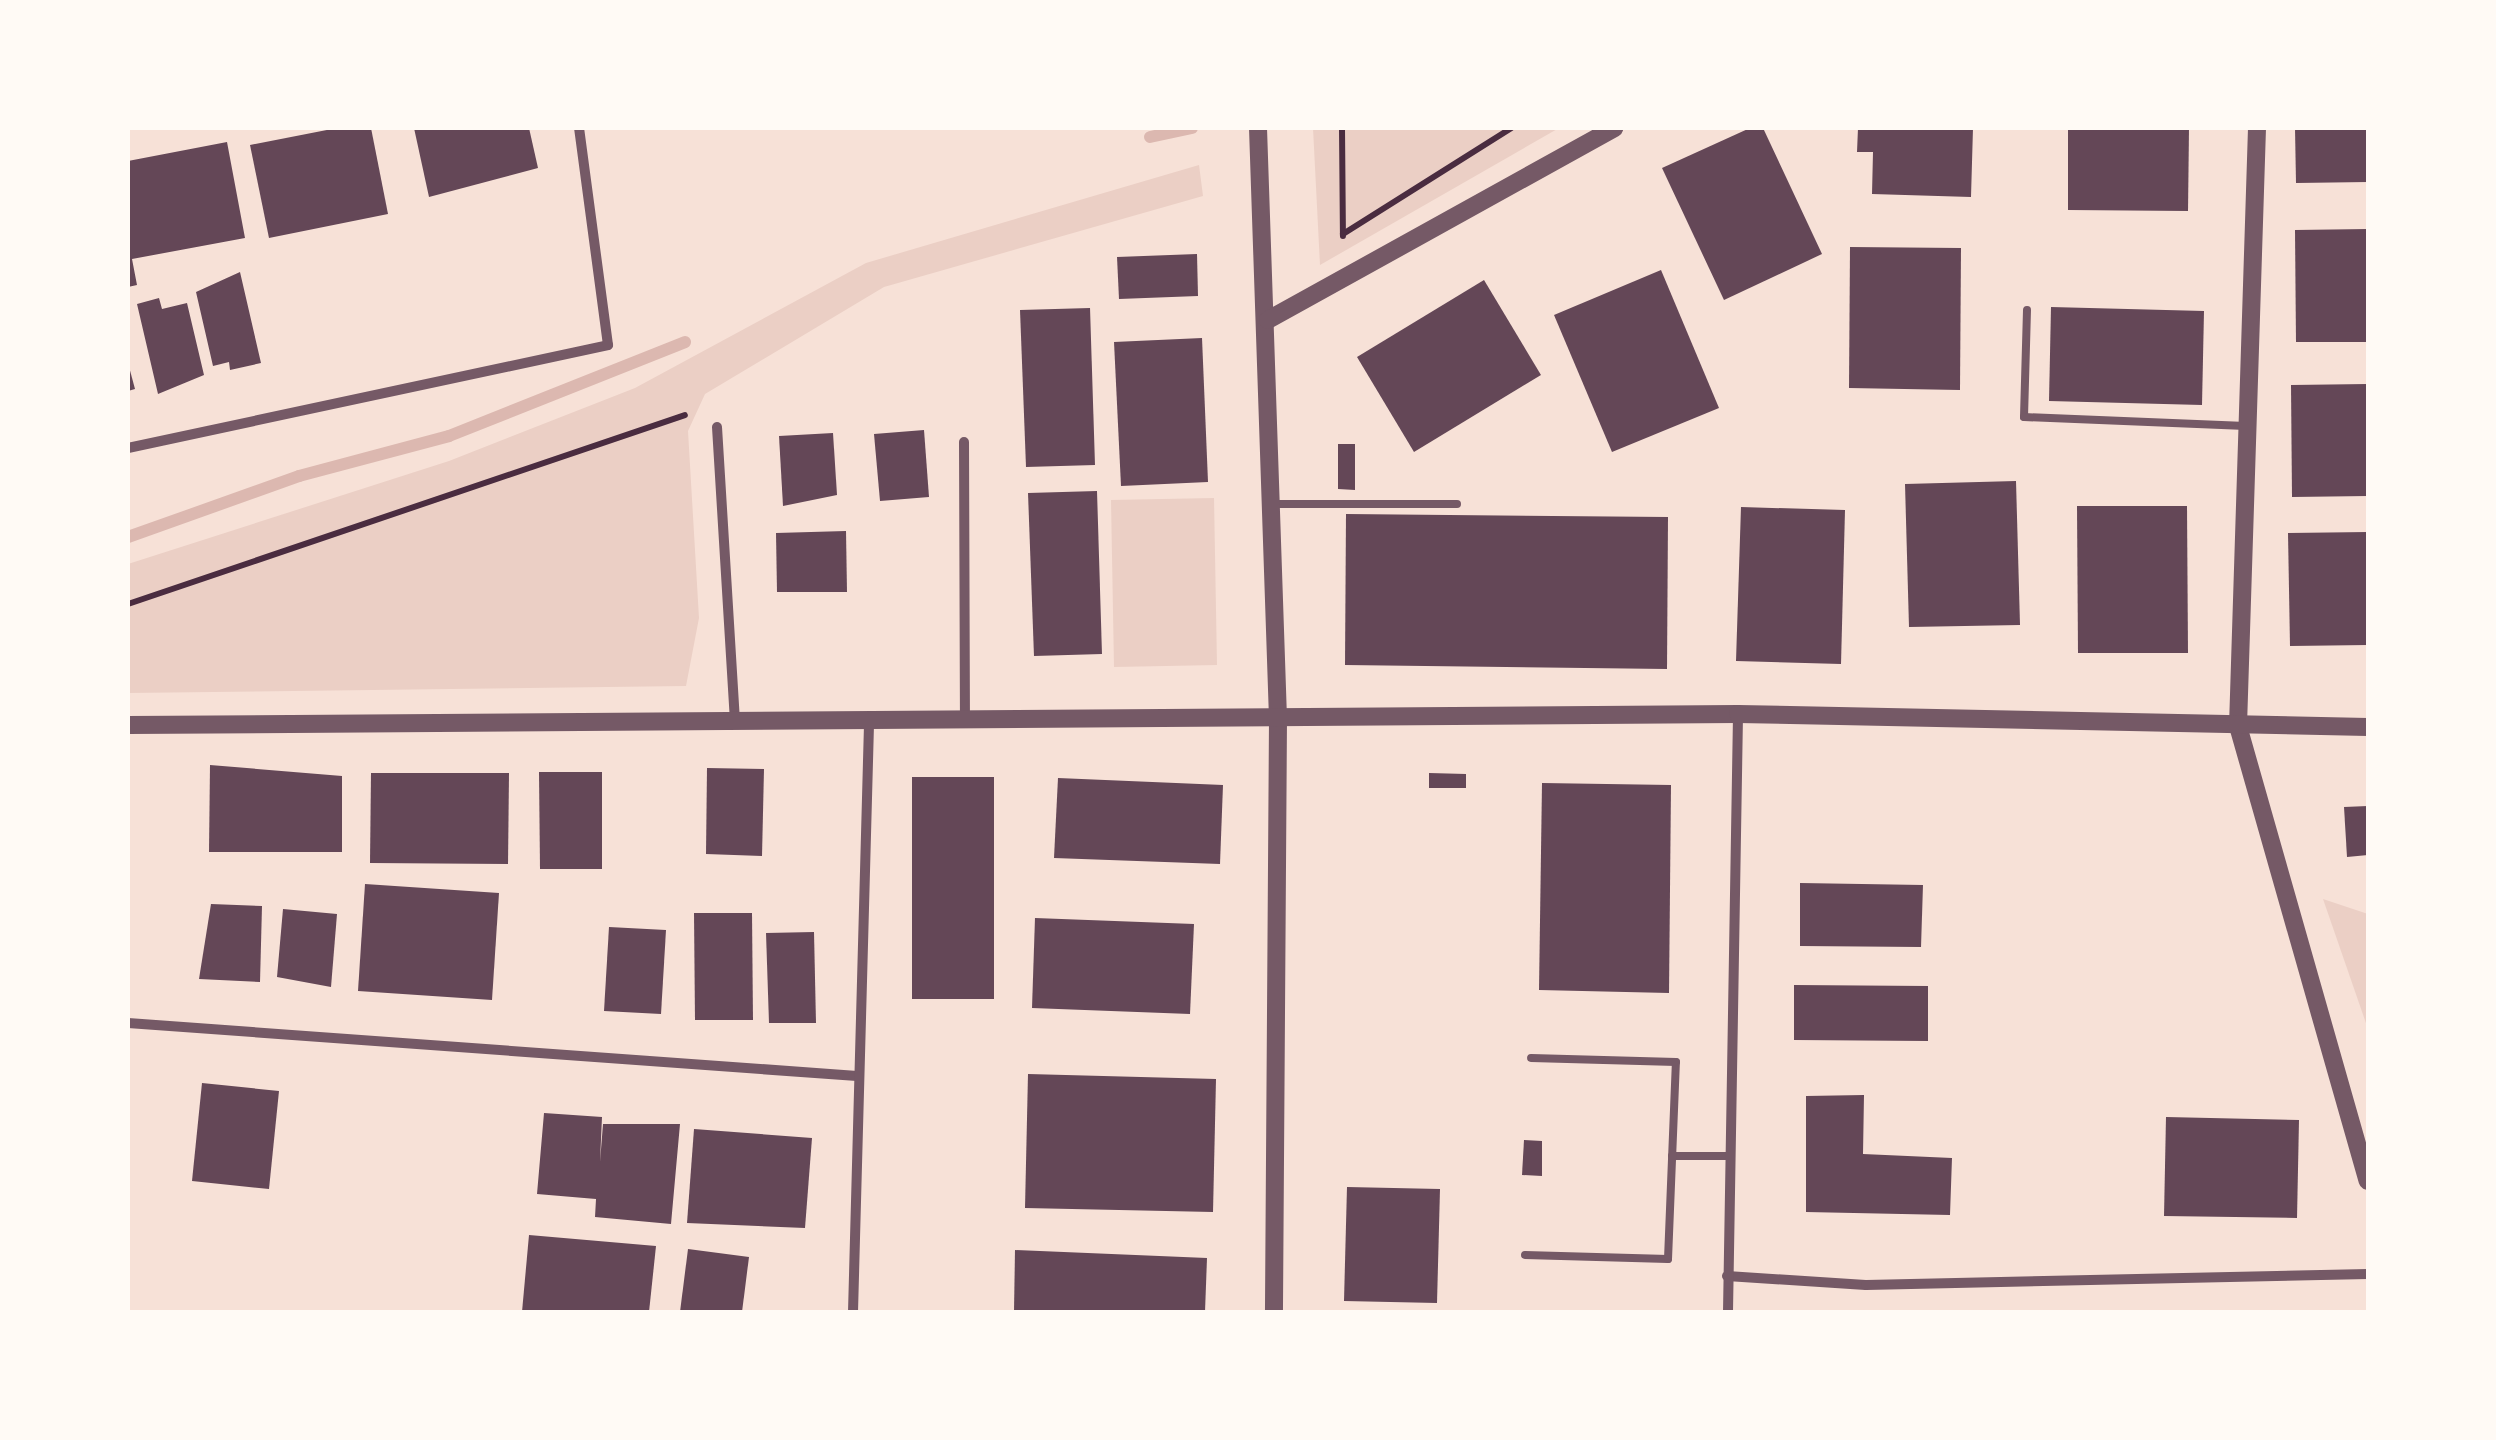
<!DOCTYPE html>
<html>
<head>
<meta charset="utf-8">
<style>
  body { margin:0 }
  #map { position:relative; width:2496px; height:1440px; overflow:hidden; background:#f7e1d7; font-family:"PT Sans Narrow",sans-serif }
  div>[style] { position:absolute }
  [style*='--x'] { left:calc(var(--x)*1px); top:calc(var(--y)*1px); width:calc(var(--w)*1px); rotate:calc(var(--a)*1deg) }
  .green>* { inset:0; background:#ebcfc5 }
  .stream>* { height:12px; margin:-6px; padding:0 6px; transform-origin:6px; border-radius:6px; background:#dcb8b0 }
  .building>* { inset:0; background:#644757 }
  .path>* { height:6px; margin:-3px; padding:0 3px; transform-origin:3px; border-radius:3px; background:#4a2c40 }
  .service>* { height:8px; margin:-4px; padding:0 4px; transform-origin:4px; border-radius:4px; background:#755966 }
  .minor>* { height:10px; margin:-5px; padding:0 5px; transform-origin:5px; border-radius:5px; background:#755966 }
  .tertiary>* { height:18px; margin:-9px; padding:0 9px; transform-origin:9px; border-radius:9px; background:#755966 }
  span { translate:-50% -50%; white-space:nowrap; text-align:center; line-height:1.15; -webkit-text-stroke:9px #fffaf5; paint-order:stroke }
  .frame { position:absolute; inset:0; border:130px solid #fffaf5; pointer-events:none }
</style>
</head>
<body>
<div id="map">
  <div class="green">
    <i style="clip-path:polygon(1313px 128px,1559px 128px,1320px 265px)"></i>
    <i style="clip-path:polygon(1199px 165px,1203px 196px,884px 287px,705px 394px,688px 431px,699px 618px,686px 686px,128px 693px,128px 564px,449px 461px,635px 388px,866px 263px)"></i>
    <i style="clip-path:polygon(1214px 498px,1217px 665px,1114px 667px,1111px 500px)"></i>
    <i style="clip-path:polygon(2323px 899px,2368px 914px,2368px 1029px)"></i>
  </div>
  <div class="stream">
    <i style="--x:1150;--y:137;--w:43;--a:-12.1"></i>
    <i style="--x:128;--y:537;--w:182;--a:-19.6"></i>
    <i style="--x:299;--y:476;--w:155;--a:-14.9"></i>
    <i style="--x:449;--y:436;--w:254;--a:-21.7"></i>
  </div>
  <div class="building">
    <i style="clip-path:polygon(337px 128px,371px 128px,388px 214px,269px 238px,250px 145px)"></i>
    <i style="clip-path:polygon(414px 128px,529px 128px,538px 168px,429px 197px)"></i>
    <i style="clip-path:polygon(1750px 128px,1763px 128px,1822px 254px,1724px 300px,1662px 168px)"></i>
    <i style="clip-path:polygon(1858px 128px,1973px 128px,1971px 197px,1872px 194px,1873px 152px,1857px 152px)"></i>
    <i style="clip-path:polygon(2068px 128px,2189px 128px,2188px 211px,2068px 210px)"></i>
    <i style="clip-path:polygon(2295px 128px,2368px 128px,2368px 182px,2296px 183px)"></i>
    <i style="clip-path:polygon(227px 142px,245px 238px,132px 259px,137px 285px,128px 287px,128px 161px)"></i>
    <i style="clip-path:polygon(2368px 229px,2368px 342px,2296px 342px,2295px 230px)"></i>
    <i style="clip-path:polygon(1850px 247px,1961px 248px,1960px 390px,1849px 388px)"></i>
    <i style="clip-path:polygon(1197px 254px,1198px 296px,1119px 299px,1117px 257px)"></i>
    <i style="clip-path:polygon(1661px 270px,1719px 408px,1612px 452px,1554px 315px)"></i>
    <i style="clip-path:polygon(240px 272px,261px 363px,230px 370px,229px 362px,213px 366px,196px 292px)"></i>
    <i style="clip-path:polygon(1484px 280px,1541px 375px,1414px 452px,1357px 357px)"></i>
    <i style="clip-path:polygon(159px 298px,162px 309px,187px 303px,204px 375px,158px 394px,137px 304px)"></i>
    <i style="clip-path:polygon(2051px 307px,2204px 311px,2202px 405px,2049px 401px)"></i>
    <i style="clip-path:polygon(1090px 308px,1095px 465px,1026px 467px,1020px 310px)"></i>
    <i style="clip-path:polygon(1202px 338px,1208px 482px,1121px 486px,1114px 342px)"></i>
    <i style="clip-path:polygon(128px 363px,135px 389px,128px 391px)"></i>
    <i style="clip-path:polygon(2368px 384px,2368px 496px,2292px 497px,2291px 385px)"></i>
    <i style="clip-path:polygon(924px 430px,929px 497px,880px 501px,874px 434px)"></i>
    <i style="clip-path:polygon(833px 433px,837px 495px,783px 506px,779px 436px)"></i>
    <i style="clip-path:polygon(1338px 444px,1355px 444px,1355px 490px,1338px 489px)"></i>
    <i style="clip-path:polygon(2016px 481px,2020px 625px,1909px 627px,1905px 484px)"></i>
    <i style="clip-path:polygon(1097px 491px,1102px 654px,1034px 656px,1028px 493px)"></i>
    <i style="clip-path:polygon(2077px 506px,2187px 506px,2188px 653px,2078px 653px)"></i>
    <i style="clip-path:polygon(1741px 507px,1845px 510px,1841px 664px,1736px 661px)"></i>
    <i style="clip-path:polygon(1346px 514px,1668px 517px,1667px 669px,1345px 665px)"></i>
    <i style="clip-path:polygon(846px 531px,847px 592px,777px 592px,776px 533px)"></i>
    <i style="clip-path:polygon(2368px 532px,2368px 645px,2290px 646px,2288px 533px)"></i>
    <i style="clip-path:polygon(210px 765px,342px 776px,342px 852px,209px 852px)"></i>
    <i style="clip-path:polygon(707px 768px,764px 769px,762px 856px,706px 854px)"></i>
    <i style="clip-path:polygon(539px 772px,602px 772px,602px 869px,540px 869px)"></i>
    <i style="clip-path:polygon(371px 773px,509px 773px,508px 864px,370px 863px)"></i>
    <i style="clip-path:polygon(1429px 773px,1466px 774px,1466px 788px,1429px 788px)"></i>
    <i style="clip-path:polygon(912px 777px,994px 777px,994px 999px,912px 999px)"></i>
    <i style="clip-path:polygon(1058px 778px,1223px 785px,1220px 864px,1054px 858px)"></i>
    <i style="clip-path:polygon(1542px 783px,1671px 785px,1669px 993px,1539px 990px)"></i>
    <i style="clip-path:polygon(2368px 806px,2368px 855px,2347px 857px,2344px 807px)"></i>
    <i style="clip-path:polygon(1800px 883px,1923px 885px,1921px 947px,1800px 946px)"></i>
    <i style="clip-path:polygon(365px 884px,499px 893px,492px 1000px,358px 991px)"></i>
    <i style="clip-path:polygon(211px 904px,262px 906px,260px 982px,199px 979px)"></i>
    <i style="clip-path:polygon(283px 909px,337px 914px,331px 987px,277px 977px)"></i>
    <i style="clip-path:polygon(694px 913px,752px 913px,753px 1020px,695px 1020px)"></i>
    <i style="clip-path:polygon(1035px 918px,1194px 924px,1190px 1014px,1032px 1008px)"></i>
    <i style="clip-path:polygon(609px 927px,666px 930px,661px 1014px,604px 1011px)"></i>
    <i style="clip-path:polygon(814px 932px,816px 1023px,769px 1023px,766px 933px)"></i>
    <i style="clip-path:polygon(1794px 985px,1928px 986px,1928px 1041px,1794px 1040px)"></i>
    <i style="clip-path:polygon(1028px 1074px,1216px 1079px,1213px 1212px,1025px 1208px)"></i>
    <i style="clip-path:polygon(202px 1083px,279px 1091px,269px 1189px,192px 1181px)"></i>
    <i style="clip-path:polygon(1864px 1095px,1863px 1154px,1952px 1158px,1950px 1215px,1806px 1212px,1806px 1096px)"></i>
    <i style="clip-path:polygon(544px 1113px,602px 1117px,600px 1162px,603px 1124px,680px 1124px,671px 1224px,595px 1217px,596px 1199px,537px 1194px)"></i>
    <i style="clip-path:polygon(2166px 1117px,2299px 1120px,2297px 1218px,2164px 1216px)"></i>
    <i style="clip-path:polygon(694px 1129px,812px 1138px,805px 1228px,687px 1223px)"></i>
    <i style="clip-path:polygon(1524px 1140px,1542px 1141px,1542px 1176px,1522px 1175px)"></i>
    <i style="clip-path:polygon(1347px 1187px,1440px 1189px,1437px 1303px,1344px 1301px)"></i>
    <i style="clip-path:polygon(529px 1235px,656px 1246px,649px 1312px,522px 1312px)"></i>
    <i style="clip-path:polygon(688px 1249px,749px 1257px,742px 1312px,680px 1312px)"></i>
    <i style="clip-path:polygon(1015px 1250px,1207px 1258px,1205px 1312px,1014px 1312px)"></i>
  </div>
  <div class="path">
    <i style="--x:1342;--y:128;--w:108;--a:89.5"></i>
    <i style="--x:1343;--y:234;--w:199;--a:-32.2"></i>
    <i style="--x:128;--y:604;--w:588;--a:-18.74"></i>
  </div>
  <div class="service">
    <i style="--x:2027;--y:310;--w:107;--a:91.6"></i>
    <i style="--x:2024;--y:417;--w:222;--a:2.3"></i>
    <i style="--x:1272;--y:504;--w:185;--a:0"></i>
    <i style="--x:1672;--y:1156;--w:54;--a:0"></i>
    <i style="--x:1525;--y:1255;--w:143;--a:1.6"></i>
    <i style="--x:1668;--y:1259;--w:197;--a:-87.7"></i>
    <i style="--x:1676;--y:1062;--w:145;--a:-178.4"></i>
  </div>
  <div class="minor">
    <i style="--x:717;--y:427;--w:297;--a:86.5"></i>
    <i style="--x:964;--y:442;--w:279;--a:89.8"></i>
    <i style="--x:128;--y:448;--w:491;--a:-12.1"></i>
    <i style="--x:608;--y:345;--w:219;--a:-97.6"></i>
    <i style="--x:128;--y:1023;--w:731;--a:4.16"></i>
    <i style="--x:1727;--y:1276;--w:139;--a:3.7"></i>
    <i style="--x:1866;--y:1285;--w:502;--a:-1.26"></i>
    <i style="--x:853;--y:1312;--w:588;--a:-88.44"></i>
    <i style="--x:1728;--y:1312;--w:598;--a:-89.04"></i>
  </div>
  <div class="tertiary">
    <i style="--x:1258;--y:128;--w:591;--a:88.06"></i>
    <i style="--x:1278;--y:719;--w:593;--a:90.39"></i>
    <i style="--x:2257;--y:128;--w:598;--a:91.82"></i>
    <i style="--x:2238;--y:726;--w:473;--a:74.1"></i>
    <i style="--x:1268;--y:320;--w:396;--a:-29"></i>
    <i style="--x:128;--y:725;--w:1610;--a:-0.39"></i>
    <i style="--x:1738;--y:714;--w:630;--a:1.18"></i>
  </div>
  <div class="frame"></div>
</div>
</body>
</html>
